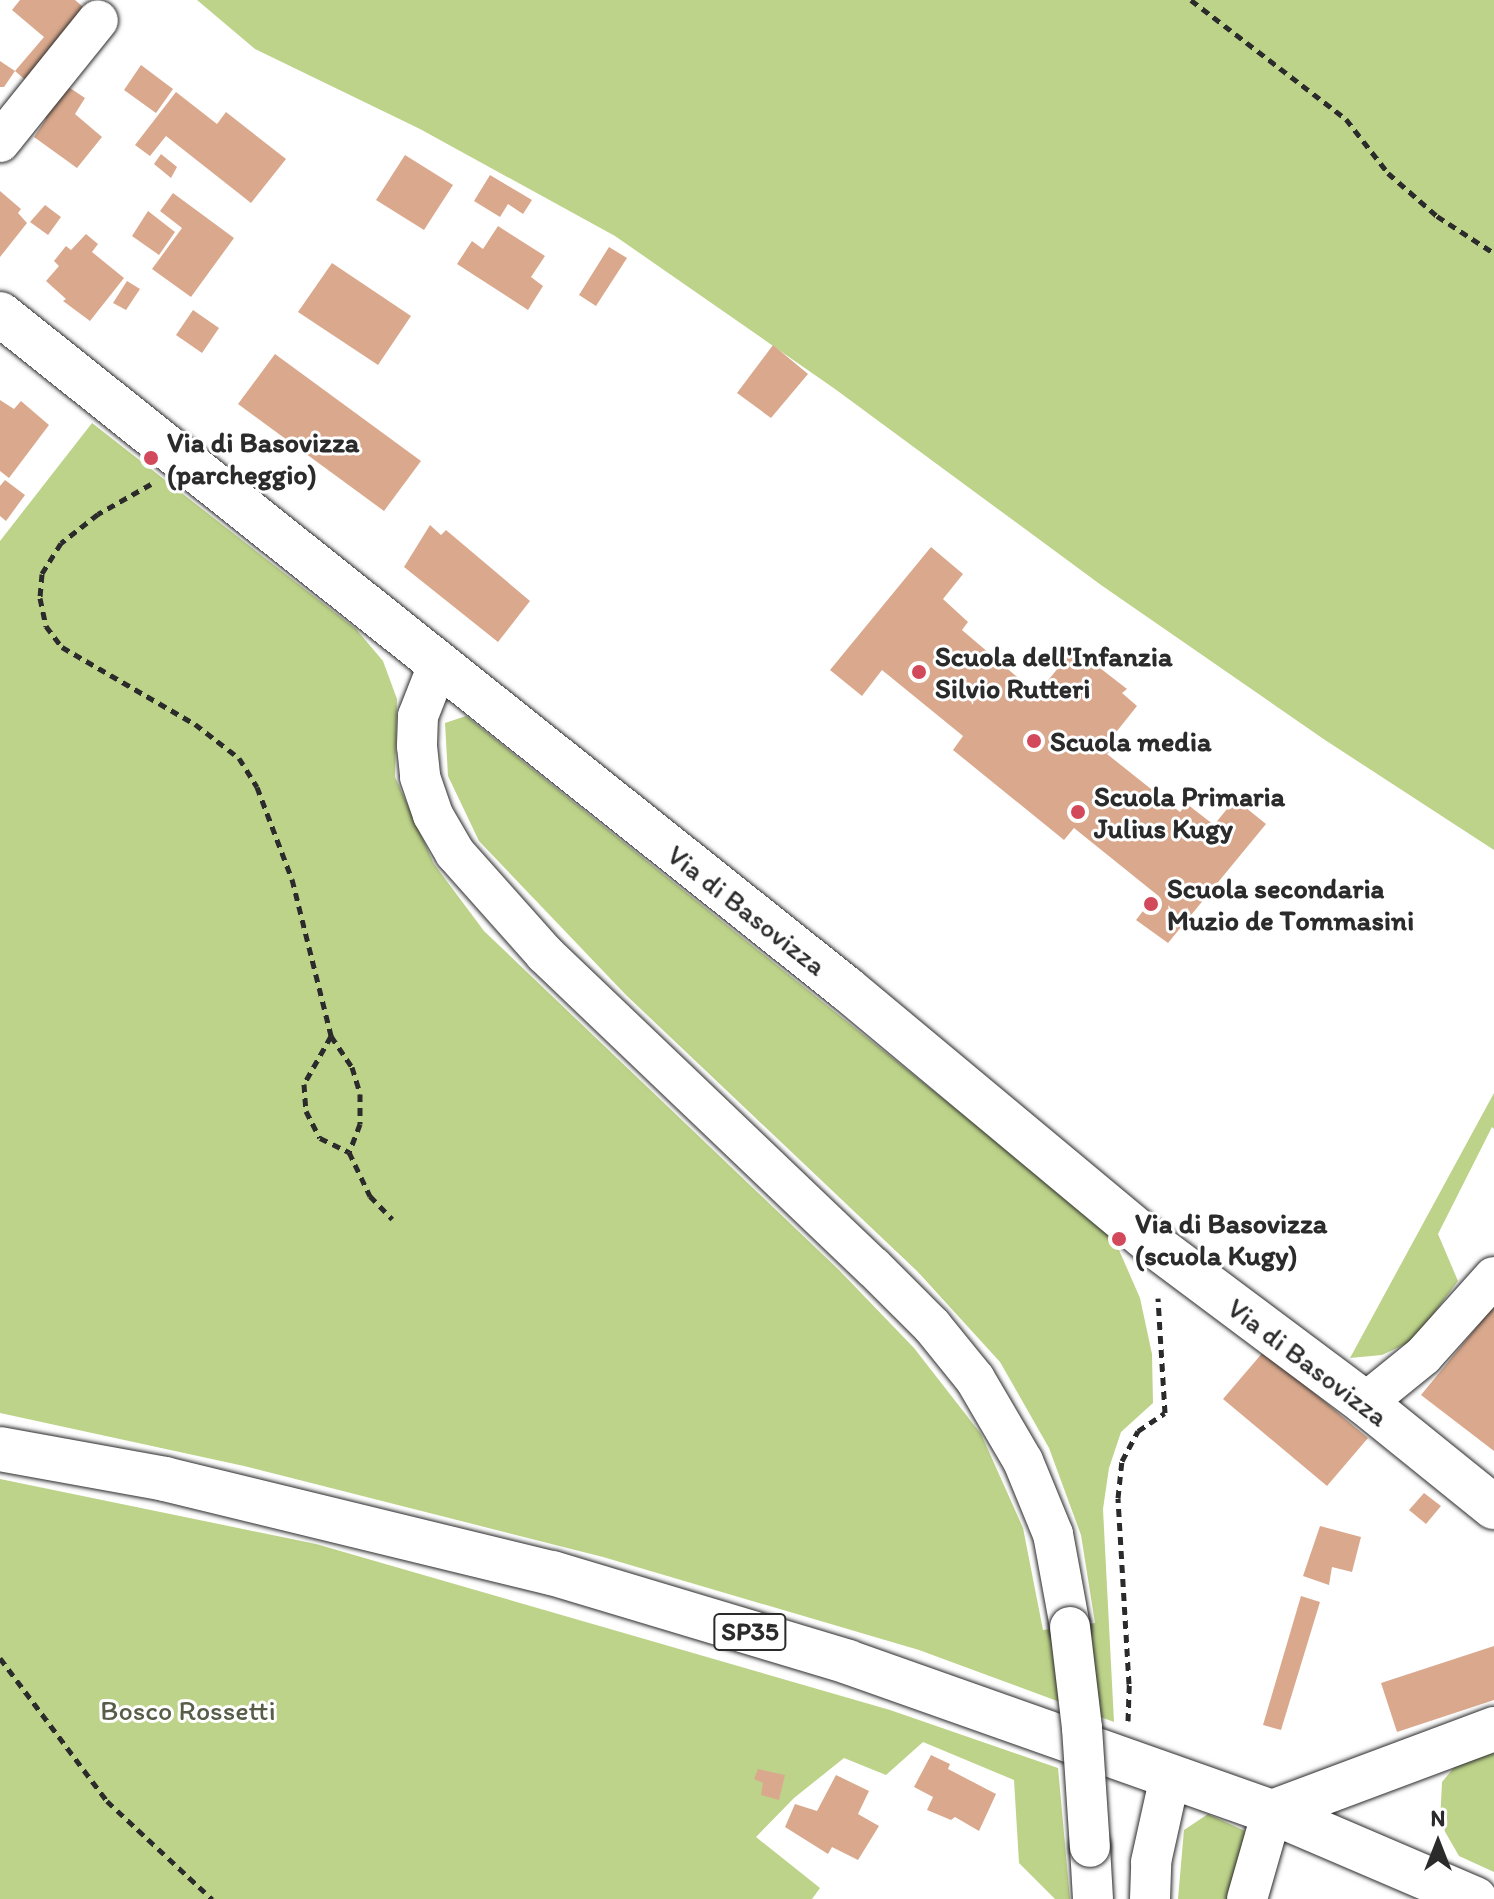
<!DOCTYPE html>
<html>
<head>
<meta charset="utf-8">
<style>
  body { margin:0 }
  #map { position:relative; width:1494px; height:1899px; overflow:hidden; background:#fff; font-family:Itim,sans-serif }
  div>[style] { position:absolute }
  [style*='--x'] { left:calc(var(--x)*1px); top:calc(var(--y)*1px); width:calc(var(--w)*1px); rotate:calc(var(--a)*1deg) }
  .green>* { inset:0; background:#bdd389 }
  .building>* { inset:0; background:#daa98d }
  .path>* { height:5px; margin-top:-2.5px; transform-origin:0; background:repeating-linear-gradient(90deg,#2b2b2b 0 8px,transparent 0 14px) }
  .roads { filter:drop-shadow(0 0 2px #2b2b2b) drop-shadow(0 0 2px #2b2b2b) }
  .minor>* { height:40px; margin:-20px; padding:0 20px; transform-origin:20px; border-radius:20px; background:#fff }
  .major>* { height:44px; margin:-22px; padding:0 22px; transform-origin:22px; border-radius:22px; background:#fff }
  .bridges { filter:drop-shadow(0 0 2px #2b2b2b) drop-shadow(0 0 2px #2b2b2b) }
  .minor-bridge>* { height:40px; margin:-20px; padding:0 20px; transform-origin:20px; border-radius:20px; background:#fff }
  .dots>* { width:22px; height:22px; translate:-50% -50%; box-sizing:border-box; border:4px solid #fff; border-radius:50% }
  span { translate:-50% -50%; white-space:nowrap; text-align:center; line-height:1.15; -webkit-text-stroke:6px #fff; paint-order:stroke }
  .shield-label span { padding:2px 6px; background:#fff; border:2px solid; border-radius:6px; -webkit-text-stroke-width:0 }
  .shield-label { font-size:26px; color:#2b2b2b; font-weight:700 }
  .poi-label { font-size:28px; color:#2b2b2b; font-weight:700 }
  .left { translate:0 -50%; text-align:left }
  .street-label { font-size:28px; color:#2b2b2b }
  .park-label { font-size:28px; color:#575d47 }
  .north { position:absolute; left:1398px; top:1803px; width:80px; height:80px; -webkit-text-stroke:6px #fff; paint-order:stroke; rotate:0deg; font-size:22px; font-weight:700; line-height:32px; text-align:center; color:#2b2b2b }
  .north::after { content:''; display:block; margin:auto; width:28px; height:36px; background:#2b2b2b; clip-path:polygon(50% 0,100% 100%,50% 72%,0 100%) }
</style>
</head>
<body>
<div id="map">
  <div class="green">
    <i style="clip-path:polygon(197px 0,1494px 0,1494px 850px,1325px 740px,1101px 585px,835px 389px,615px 236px,420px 129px,255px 49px)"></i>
    <i style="clip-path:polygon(92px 423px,356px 629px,383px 661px,397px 699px,395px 777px,434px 864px,484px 931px,839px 1270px,914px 1348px,981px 1434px,1023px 1528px,1043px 1630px,1095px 1623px,1081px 1535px,1049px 1448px,1000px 1362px,918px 1272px,626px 995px,479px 841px,448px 776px,445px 723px,466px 716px,1112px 1234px,1140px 1298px,1152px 1354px,1153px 1403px,1121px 1432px,1109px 1468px,1103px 1509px,1114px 1722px,919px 1650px,603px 1557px,244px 1466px,0 1413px,0 541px)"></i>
    <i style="clip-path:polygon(1494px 1093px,1494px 1129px,1492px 1127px,1438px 1234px,1458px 1281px,1414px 1340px,1382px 1355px,1350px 1358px)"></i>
    <i style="clip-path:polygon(0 1479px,316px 1544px,890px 1710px,1058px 1768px,1070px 1899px,1055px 1899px,1019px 1863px,1014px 1780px,923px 1742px,886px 1775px,844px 1758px,794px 1798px,756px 1837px,820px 1888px,812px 1899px,0 1899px)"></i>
    <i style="clip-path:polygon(1494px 1753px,1494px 1872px,1459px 1856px,1440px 1823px,1442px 1782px,1456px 1765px)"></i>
    <i style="clip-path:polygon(1208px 1814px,1245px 1831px,1241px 1866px,1227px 1899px,1178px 1899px,1184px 1830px)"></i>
  </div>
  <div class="building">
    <i style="clip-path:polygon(20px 0,75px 0,98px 20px,38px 91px,15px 71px,44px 37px,12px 10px)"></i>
    <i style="clip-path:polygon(0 61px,15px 71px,4px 87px,0 87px)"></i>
    <i style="clip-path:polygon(141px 65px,173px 89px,156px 113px,124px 90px)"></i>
    <i style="clip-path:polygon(67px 86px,85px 98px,75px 114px,102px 137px,77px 168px,34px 137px,46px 119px,41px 115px)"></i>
    <i style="clip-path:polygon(176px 92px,217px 124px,226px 112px,286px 159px,251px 203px,166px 136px,150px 156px,135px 145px)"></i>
    <i style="clip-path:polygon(161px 154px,177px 167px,171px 178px,154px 164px)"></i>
    <i style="clip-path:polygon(405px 155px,453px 185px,424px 230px,376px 200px)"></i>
    <i style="clip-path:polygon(490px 175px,532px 200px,523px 214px,508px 204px,500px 217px,474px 201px)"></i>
    <i style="clip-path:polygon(0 191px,21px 209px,18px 213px,27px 223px,0 257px)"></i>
    <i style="clip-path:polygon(173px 193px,234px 238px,191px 297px,152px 269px,182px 228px,160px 211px)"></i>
    <i style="clip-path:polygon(45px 205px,61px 217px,48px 235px,30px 222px)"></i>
    <i style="clip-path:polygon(148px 211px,175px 232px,159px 255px,132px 236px)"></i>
    <i style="clip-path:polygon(498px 226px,545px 256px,531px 277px,543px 286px,528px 310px,457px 264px,472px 241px,483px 249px)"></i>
    <i style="clip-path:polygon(86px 234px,98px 244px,92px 252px,124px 278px,90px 321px,63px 301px,66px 299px,46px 281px,59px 266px,54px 261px,66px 246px,71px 250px)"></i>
    <i style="clip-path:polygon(609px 247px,627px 258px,596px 306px,579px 295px)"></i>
    <i style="clip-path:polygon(332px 263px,411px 316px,378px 365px,298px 312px)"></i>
    <i style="clip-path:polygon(127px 281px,140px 289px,126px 310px,113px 303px)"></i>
    <i style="clip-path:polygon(193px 310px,219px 328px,202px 353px,176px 335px)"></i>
    <i style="clip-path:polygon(773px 345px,808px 374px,771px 418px,737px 393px)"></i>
    <i style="clip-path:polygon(275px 354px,421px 461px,384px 511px,238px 404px)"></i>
    <i style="clip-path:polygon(0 400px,14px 409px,21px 401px,49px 425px,9px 478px,0 471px)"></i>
    <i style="clip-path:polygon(5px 480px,25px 495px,6px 521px,0 516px,0 486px)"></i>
    <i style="clip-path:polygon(430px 525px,441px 535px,446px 530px,530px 601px,498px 642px,404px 567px)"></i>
    <i style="clip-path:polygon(931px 547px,963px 574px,943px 599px,968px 622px,962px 630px,1037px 694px,1071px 652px,1087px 666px,1091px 661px,1127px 689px,1122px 693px,1137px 706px,1105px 746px,1110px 751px,1107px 754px,1180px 812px,1187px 804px,1214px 825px,1235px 799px,1266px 824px,1168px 943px,1136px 920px,1156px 894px,1074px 828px,1064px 840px,953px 750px,963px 736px,882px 670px,862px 696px,830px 670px)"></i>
    <i style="clip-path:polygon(1494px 1306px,1494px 1451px,1421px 1395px)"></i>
    <i style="clip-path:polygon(1264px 1351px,1368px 1438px,1327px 1486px,1223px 1399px)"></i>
    <i style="clip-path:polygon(1424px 1493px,1441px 1506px,1426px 1524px,1409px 1510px)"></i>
    <i style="clip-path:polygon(1320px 1526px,1361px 1537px,1352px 1572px,1332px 1567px,1329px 1585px,1303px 1576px)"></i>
    <i style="clip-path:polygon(1301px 1596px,1320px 1602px,1281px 1730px,1263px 1725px)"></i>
    <i style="clip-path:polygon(1494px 1646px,1494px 1700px,1397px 1732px,1381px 1683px)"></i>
    <i style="clip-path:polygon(931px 1755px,950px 1764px,948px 1769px,996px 1794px,979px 1831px,955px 1817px,951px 1820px,927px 1810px,933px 1797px,914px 1787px)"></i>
    <i style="clip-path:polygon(758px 1769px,785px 1775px,779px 1800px,761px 1795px,763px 1783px,754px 1779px)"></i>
    <i style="clip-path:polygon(836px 1775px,869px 1791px,858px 1814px,879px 1826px,858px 1860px,832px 1847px,828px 1854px,785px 1827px,795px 1804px,817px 1811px)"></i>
  </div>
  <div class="path">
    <i style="--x:1191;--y:0;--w:195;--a:37.5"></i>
    <i style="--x:1346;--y:119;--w:68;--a:52.1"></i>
    <i style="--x:1388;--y:173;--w:65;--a:41.3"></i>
    <i style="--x:1437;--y:216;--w:68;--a:33"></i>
    <i style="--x:151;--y:484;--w:61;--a:150.5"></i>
    <i style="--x:98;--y:514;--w:47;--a:141.9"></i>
    <i style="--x:61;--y:543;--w:36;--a:122"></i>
    <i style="--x:42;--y:574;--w:24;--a:95"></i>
    <i style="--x:40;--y:598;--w:29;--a:78"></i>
    <i style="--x:46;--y:626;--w:26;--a:53"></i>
    <i style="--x:62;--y:647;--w:154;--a:30.1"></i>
    <i style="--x:195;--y:724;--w:56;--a:37.7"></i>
    <i style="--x:239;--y:758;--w:34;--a:58"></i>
    <i style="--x:257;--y:787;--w:98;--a:69.2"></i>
    <i style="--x:292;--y:879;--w:162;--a:76"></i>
    <i style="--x:331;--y:1036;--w:55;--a:119.4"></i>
    <i style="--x:304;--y:1084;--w:27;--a:86"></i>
    <i style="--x:306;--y:1111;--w:30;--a:63"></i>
    <i style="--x:320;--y:1138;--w:32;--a:26"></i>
    <i style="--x:349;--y:1152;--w:49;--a:64.5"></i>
    <i style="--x:370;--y:1196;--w:32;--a:46"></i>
    <i style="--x:331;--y:1036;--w:37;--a:56"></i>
    <i style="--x:352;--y:1067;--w:28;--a:73"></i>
    <i style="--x:360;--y:1094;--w:30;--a:90"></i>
    <i style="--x:360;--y:1124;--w:30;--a:111"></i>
    <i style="--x:0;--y:1658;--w:179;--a:53.2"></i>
    <i style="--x:107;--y:1801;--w:144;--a:43"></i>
    <i style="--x:1128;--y:1721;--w:37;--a:-88"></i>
    <i style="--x:1129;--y:1684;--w:186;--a:-93.4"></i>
    <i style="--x:1118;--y:1498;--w:37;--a:-84"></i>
    <i style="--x:1122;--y:1461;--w:34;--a:-62"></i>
    <i style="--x:1138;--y:1431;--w:32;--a:-34"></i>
    <i style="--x:1165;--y:1413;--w:115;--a:-93.5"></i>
  </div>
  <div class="roads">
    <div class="minor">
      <i style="--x:0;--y:142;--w:156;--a:-51.2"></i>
      <i style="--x:438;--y:665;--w:55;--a:111.4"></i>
      <i style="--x:418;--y:716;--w:30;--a:92"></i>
      <i style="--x:417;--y:746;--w:31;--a:84"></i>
      <i style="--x:420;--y:777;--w:40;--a:71.1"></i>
      <i style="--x:433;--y:815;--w:44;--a:59.9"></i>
      <i style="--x:455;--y:853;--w:135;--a:48.3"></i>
      <i style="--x:545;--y:954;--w:453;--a:43.7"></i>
      <i style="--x:873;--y:1267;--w:83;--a:45"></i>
      <i style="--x:932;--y:1326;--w:68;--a:50.9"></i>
      <i style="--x:975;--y:1379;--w:95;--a:59.7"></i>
      <i style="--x:1023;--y:1461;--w:79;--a:67.7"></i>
      <i style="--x:1053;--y:1534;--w:95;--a:79.6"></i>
      <i style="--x:1365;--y:1403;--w:75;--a:-39"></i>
      <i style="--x:1423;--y:1356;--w:106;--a:-48.1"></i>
      <i style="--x:1090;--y:1847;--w:52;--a:86.7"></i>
      <i style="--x:1150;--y:1899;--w:37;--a:-88"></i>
      <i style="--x:1151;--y:1862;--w:88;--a:-77.5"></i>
      <i style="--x:1247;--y:1899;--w:91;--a:-74"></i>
    </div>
    <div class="major">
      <i style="--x:0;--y:314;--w:1083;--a:38.55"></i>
      <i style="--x:847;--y:989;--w:400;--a:39.8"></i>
      <i style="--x:1154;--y:1245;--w:264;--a:36.8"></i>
      <i style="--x:1365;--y:1403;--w:166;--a:38.9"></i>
      <i style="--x:0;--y:1449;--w:168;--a:10.3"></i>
      <i style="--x:165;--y:1479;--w:398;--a:13.7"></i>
      <i style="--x:552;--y:1573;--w:309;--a:16.7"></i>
      <i style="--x:848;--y:1662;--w:450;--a:19.5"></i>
      <i style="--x:1272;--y:1812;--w:221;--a:23.2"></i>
      <i style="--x:1272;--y:1812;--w:237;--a:-20.5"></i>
    </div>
  </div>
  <div class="bridges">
    <div class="minor-bridge">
      <i style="--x:1070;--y:1627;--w:102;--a:83.2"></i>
      <i style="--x:1082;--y:1728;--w:119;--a:86.2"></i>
    </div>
  </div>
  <div class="dots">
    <i style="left:151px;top:458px;background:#d1495b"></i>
    <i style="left:919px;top:672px;background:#d1495b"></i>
    <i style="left:1034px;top:741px;background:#d1495b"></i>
    <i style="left:1078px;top:812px;background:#d1495b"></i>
    <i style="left:1151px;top:904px;background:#d1495b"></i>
    <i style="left:1119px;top:1239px;background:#d1495b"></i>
  </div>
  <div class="shield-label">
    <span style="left:750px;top:1632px">SP35</span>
  </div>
  <div class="poi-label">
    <span class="left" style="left:167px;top:458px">Via di Basovizza<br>(parcheggio)</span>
    <span class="left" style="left:935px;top:672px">Scuola dell'Infanzia<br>Silvio Rutteri</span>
    <span class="left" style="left:1050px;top:741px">Scuola media</span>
    <span class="left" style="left:1094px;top:812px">Scuola Primaria<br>Julius Kugy</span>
    <span class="left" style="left:1167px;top:904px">Scuola secondaria<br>Muzio de Tommasini</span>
    <span class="left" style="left:1135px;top:1239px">Via di Basovizza<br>(scuola Kugy)</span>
  </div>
  <div class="street-label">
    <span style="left:747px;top:910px;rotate:38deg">Via di Basovizza</span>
    <span style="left:1308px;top:1362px;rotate:37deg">Via di Basovizza</span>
  </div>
  <div class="park-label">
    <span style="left:188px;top:1710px">Bosco Rossetti</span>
  </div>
  <div class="north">N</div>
</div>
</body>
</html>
